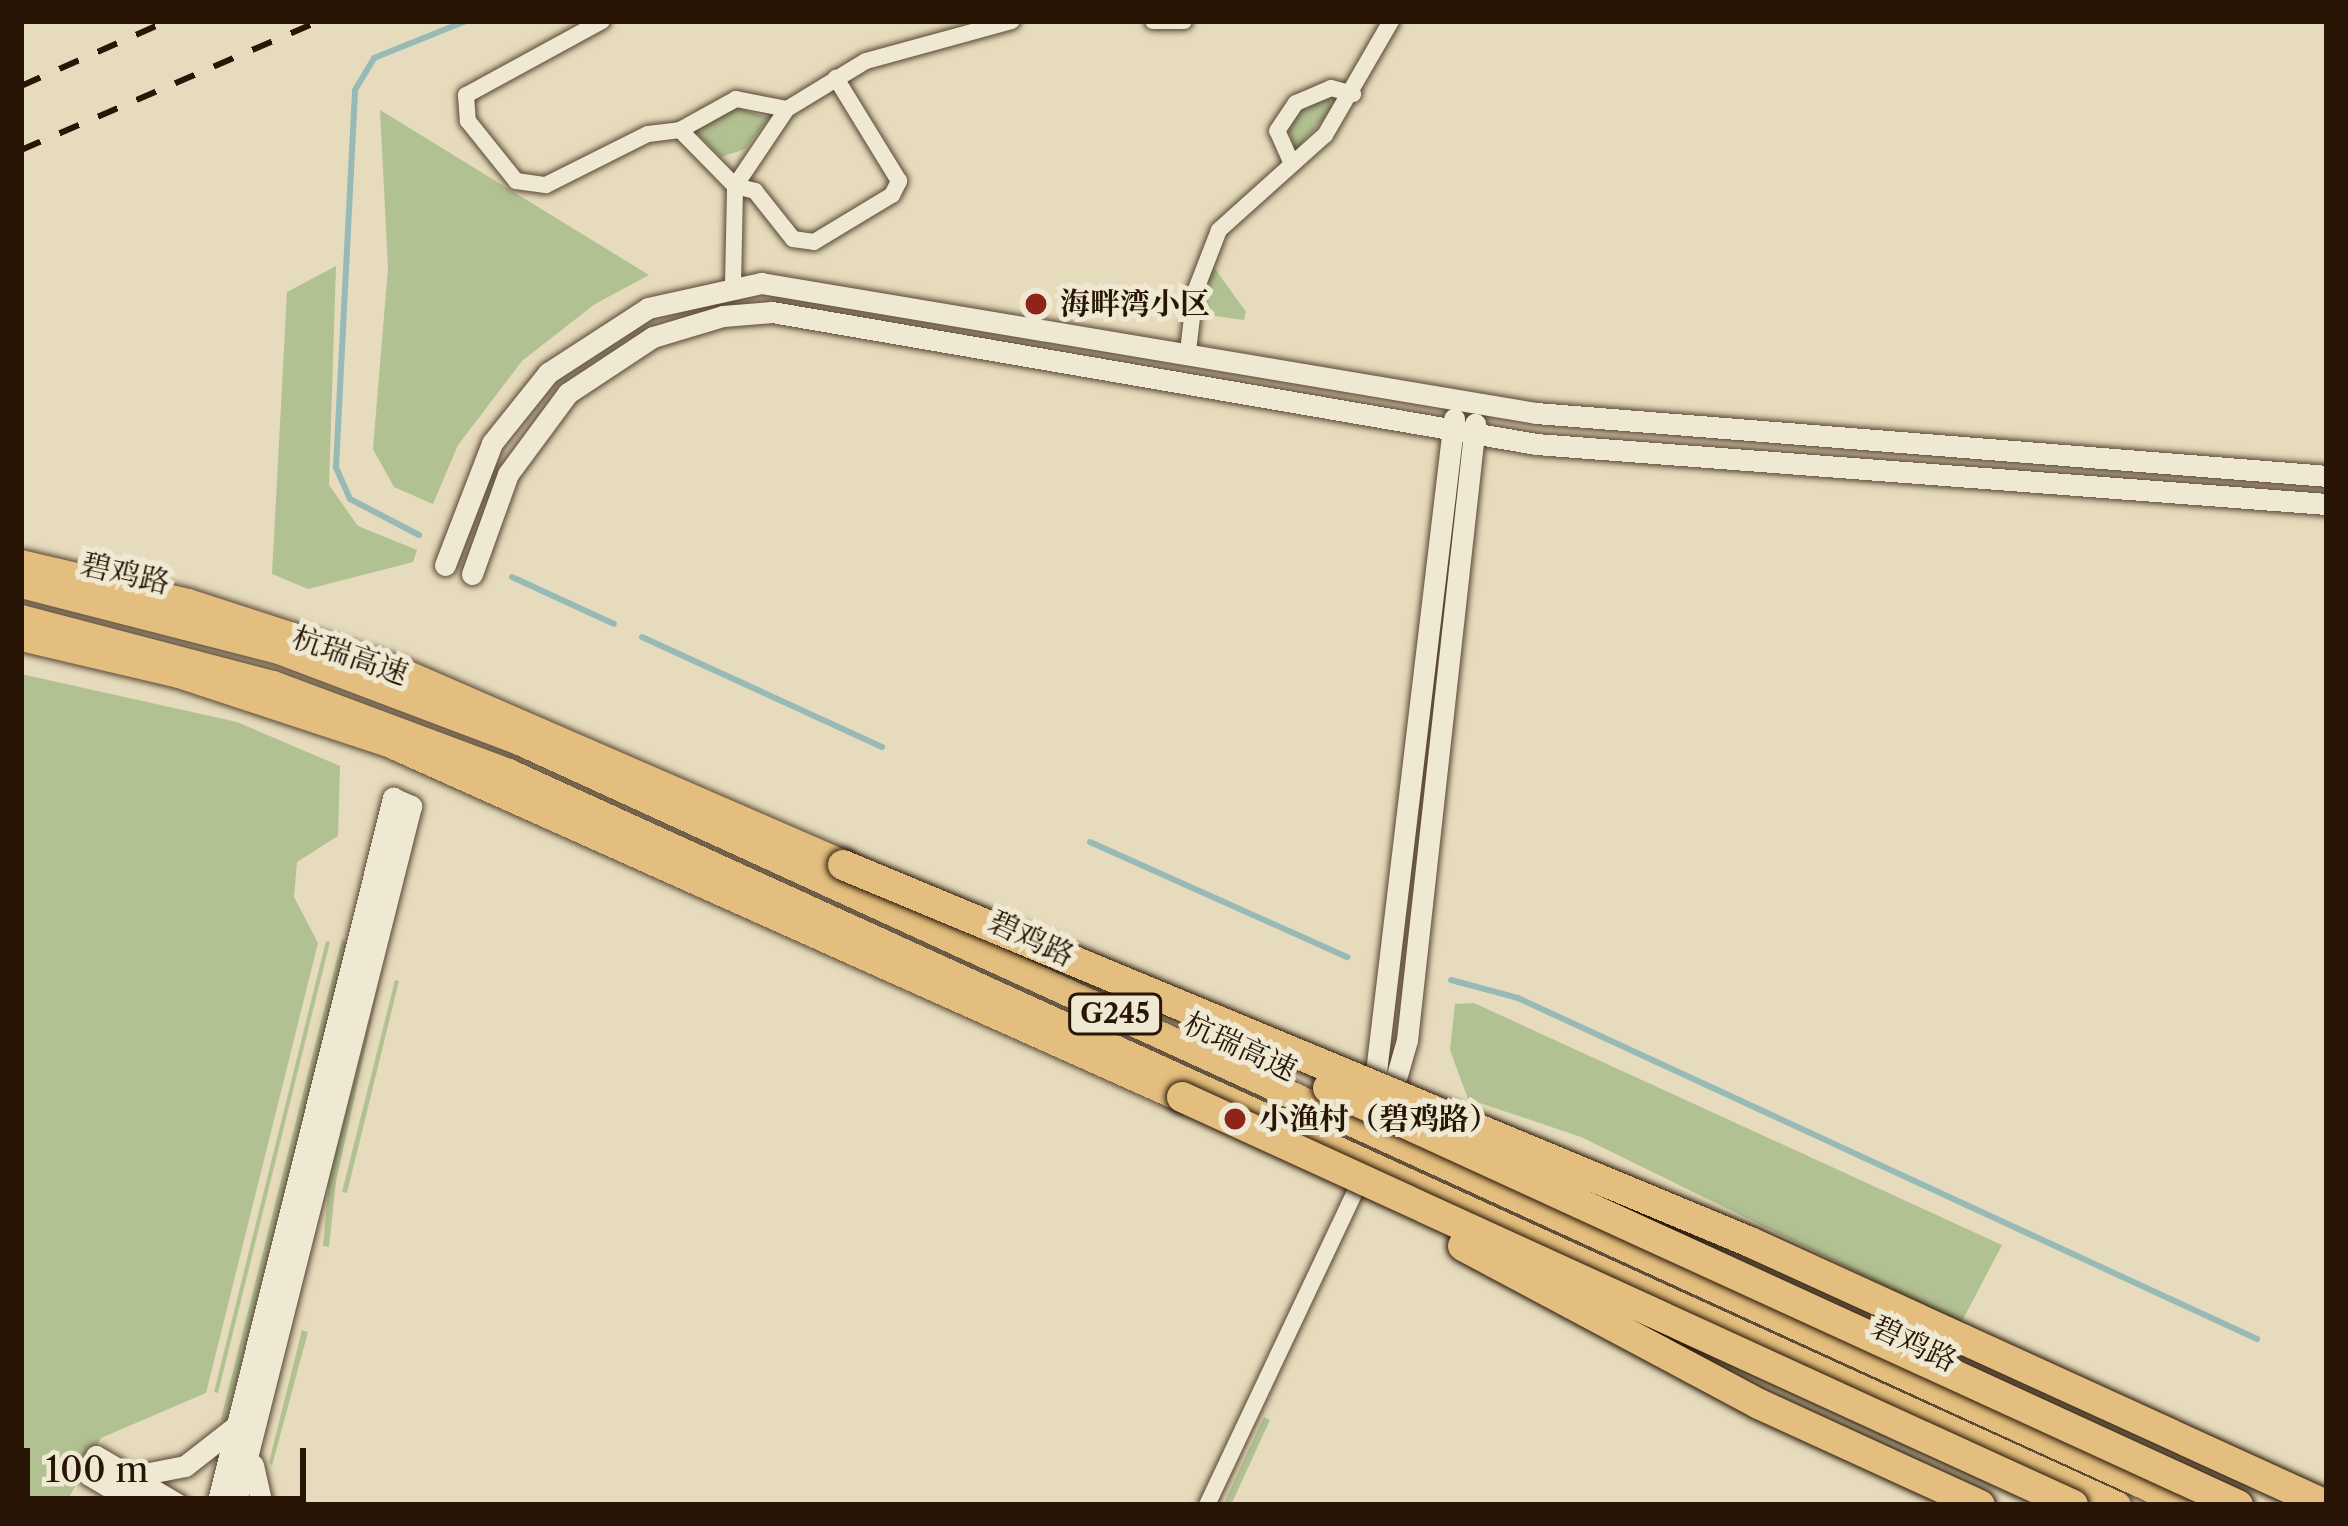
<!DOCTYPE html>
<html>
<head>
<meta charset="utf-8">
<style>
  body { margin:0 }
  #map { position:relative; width:2348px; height:1526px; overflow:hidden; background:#e6dbbc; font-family:"Libre Caslon Text","Noto Serif SC",serif }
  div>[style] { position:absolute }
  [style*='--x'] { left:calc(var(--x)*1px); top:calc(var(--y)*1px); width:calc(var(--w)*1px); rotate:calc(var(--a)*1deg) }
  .green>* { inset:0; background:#b2c192 }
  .stream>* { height:6px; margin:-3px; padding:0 3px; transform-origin:3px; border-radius:3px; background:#97bab7 }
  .roads { filter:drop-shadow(0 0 3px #584633) drop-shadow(0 0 3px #584633) }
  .minor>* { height:16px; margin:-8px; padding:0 8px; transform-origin:8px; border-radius:8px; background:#efe8d3 }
  .tertiary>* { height:21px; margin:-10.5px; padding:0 10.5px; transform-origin:10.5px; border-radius:10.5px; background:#efe8d3 }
  .trunk>* { height:27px; margin:-13.5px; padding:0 13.5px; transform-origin:13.5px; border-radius:13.5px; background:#e3be7e }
  .motorway>* { height:30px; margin:-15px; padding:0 15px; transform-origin:15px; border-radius:15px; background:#e3be7e }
  .rail>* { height:6px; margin-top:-3px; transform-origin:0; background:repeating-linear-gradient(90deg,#281505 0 21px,transparent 0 42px) }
  .bridges { filter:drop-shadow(0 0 3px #281505) drop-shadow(0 0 3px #281505) }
  .motorway-bridge>* { height:30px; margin:-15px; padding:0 15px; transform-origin:15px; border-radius:15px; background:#e3be7e }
  .dots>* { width:33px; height:33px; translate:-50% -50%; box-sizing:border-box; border:6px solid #efe8d3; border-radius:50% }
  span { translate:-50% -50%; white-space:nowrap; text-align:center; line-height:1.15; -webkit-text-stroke:10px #efe8d3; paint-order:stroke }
  .shield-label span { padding:3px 9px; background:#efe8d3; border:3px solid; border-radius:9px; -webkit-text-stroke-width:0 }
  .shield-label { font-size:27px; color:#281505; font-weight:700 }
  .poi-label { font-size:30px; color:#281505; font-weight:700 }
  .left { translate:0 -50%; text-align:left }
  .street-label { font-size:30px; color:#281505 }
  .frame { position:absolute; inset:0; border:24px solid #281505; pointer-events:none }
  .scale { position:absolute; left:24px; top:1448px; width:282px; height:54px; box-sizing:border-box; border:6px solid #281505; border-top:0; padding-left:15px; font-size:36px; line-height:42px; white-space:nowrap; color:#281505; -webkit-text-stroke:9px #efe8d3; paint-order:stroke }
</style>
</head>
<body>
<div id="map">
  <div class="green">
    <i style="clip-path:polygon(1327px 95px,1333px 109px,1295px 150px,1288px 126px,1305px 105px)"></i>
    <i style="clip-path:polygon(729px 105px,769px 118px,745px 149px,721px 157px,695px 131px,699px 120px)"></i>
    <i style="clip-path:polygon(380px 110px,649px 275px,595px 304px,522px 361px,458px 445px,433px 504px,394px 487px,373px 449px,388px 268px)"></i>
    <i style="clip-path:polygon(1211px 263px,1246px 312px,1244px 320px,1215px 316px,1203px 298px)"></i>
    <i style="clip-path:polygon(336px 266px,329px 485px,358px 526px,417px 550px,413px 562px,308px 589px,272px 574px,287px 292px)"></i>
    <i style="clip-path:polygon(21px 674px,237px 722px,340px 766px,338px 836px,297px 862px,294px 897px,318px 943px,206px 1393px,101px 1438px,65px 1505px,21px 1505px)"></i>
    <i style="clip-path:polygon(342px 939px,347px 943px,226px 1423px,221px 1419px)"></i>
    <i style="clip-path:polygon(326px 941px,330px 942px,218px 1393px,214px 1392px)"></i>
    <i style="clip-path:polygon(382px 973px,336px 1181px,329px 1247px,323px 1246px,329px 1180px)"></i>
    <i style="clip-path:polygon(395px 980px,399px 981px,347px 1193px,342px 1192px)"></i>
    <i style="clip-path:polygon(1474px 1003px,2002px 1245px,1961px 1323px,1581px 1137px,1468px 1099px,1450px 1050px,1455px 1004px)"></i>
    <i style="clip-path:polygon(302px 1330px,308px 1332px,272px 1466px,269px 1462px)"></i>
    <i style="clip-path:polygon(1264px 1417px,1270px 1420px,1231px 1505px,1223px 1505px)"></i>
  </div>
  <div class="stream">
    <i style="--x:419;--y:535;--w:78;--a:-152.4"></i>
    <i style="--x:350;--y:499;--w:35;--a:-114"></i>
    <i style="--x:336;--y:467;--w:377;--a:-87.1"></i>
    <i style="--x:355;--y:90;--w:37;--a:-59"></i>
    <i style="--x:374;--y:58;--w:99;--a:-21.9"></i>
    <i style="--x:512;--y:577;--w:112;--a:24.7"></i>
    <i style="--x:642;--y:637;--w:264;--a:24.6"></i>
    <i style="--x:1090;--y:842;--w:282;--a:24.1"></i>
    <i style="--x:1451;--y:980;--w:69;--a:15"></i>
    <i style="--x:1518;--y:998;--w:814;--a:24.77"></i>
  </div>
  <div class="roads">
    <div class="minor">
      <i style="--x:602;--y:21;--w:155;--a:151.4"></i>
      <i style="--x:466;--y:95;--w:26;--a:86"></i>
      <i style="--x:468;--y:121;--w:77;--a:51.3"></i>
      <i style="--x:516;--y:181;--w:30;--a:8"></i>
      <i style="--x:546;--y:185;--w:114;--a:-26.6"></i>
      <i style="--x:648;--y:134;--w:32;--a:-7"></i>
      <i style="--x:680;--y:130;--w:78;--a:45.5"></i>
      <i style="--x:735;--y:186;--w:21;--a:14"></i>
      <i style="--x:755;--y:191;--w:61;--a:51.6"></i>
      <i style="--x:793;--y:239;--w:21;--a:8"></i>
      <i style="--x:814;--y:242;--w:91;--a:-31.1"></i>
      <i style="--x:892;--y:195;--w:16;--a:-63"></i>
      <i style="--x:899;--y:181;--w:121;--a:-121.5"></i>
      <i style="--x:1153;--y:21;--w:31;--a:0"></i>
      <i style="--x:680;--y:130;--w:64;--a:-29"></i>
      <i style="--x:736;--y:99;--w:52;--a:11.1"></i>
      <i style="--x:1292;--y:164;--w:36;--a:-114"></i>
      <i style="--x:1277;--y:131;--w:34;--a:-56"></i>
      <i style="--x:1296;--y:103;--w:38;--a:-23"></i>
      <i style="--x:1331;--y:88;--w:23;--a:15"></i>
      <i style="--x:733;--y:285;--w:99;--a:-88.8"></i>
      <i style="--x:735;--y:186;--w:93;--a:-56"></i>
      <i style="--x:787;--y:109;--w:92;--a:-31.3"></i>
      <i style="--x:866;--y:61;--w:151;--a:-15.3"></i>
      <i style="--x:1188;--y:351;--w:59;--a:-83.2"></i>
      <i style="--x:1195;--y:292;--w:66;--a:-68.8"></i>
      <i style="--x:1219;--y:230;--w:142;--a:-41.9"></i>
      <i style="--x:1325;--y:135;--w:132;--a:-59.9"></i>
      <i style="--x:1207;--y:1505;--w:365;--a:-64.7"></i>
    </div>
    <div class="tertiary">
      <i style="--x:445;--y:565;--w:131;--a:-68.9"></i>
      <i style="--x:492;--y:443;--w:90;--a:-51.3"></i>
      <i style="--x:548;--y:373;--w:119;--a:-33"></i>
      <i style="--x:648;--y:308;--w:116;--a:-12.5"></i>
      <i style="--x:761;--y:283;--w:786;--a:9.52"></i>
      <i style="--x:1536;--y:413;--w:794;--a:4.55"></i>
      <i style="--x:472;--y:574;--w:106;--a:-70.2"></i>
      <i style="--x:508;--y:474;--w:101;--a:-53.5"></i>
      <i style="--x:568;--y:393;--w:102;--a:-33.4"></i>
      <i style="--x:653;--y:337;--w:73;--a:-16.7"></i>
      <i style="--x:723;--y:316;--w:49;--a:-4.7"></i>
      <i style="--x:772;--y:312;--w:775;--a:9.8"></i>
      <i style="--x:1536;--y:444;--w:793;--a:4.34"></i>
      <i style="--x:1365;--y:1094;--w:25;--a:-63"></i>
      <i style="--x:1376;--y:1072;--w:658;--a:-83.19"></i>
      <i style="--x:1388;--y:1106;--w:69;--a:-73.9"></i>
      <i style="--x:1407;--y:1040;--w:620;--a:-83.7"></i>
      <i style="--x:253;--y:1465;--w:41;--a:77.3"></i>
      <i style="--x:134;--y:1476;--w:52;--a:-11.1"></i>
      <i style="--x:185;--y:1466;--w:65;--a:-38.1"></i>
      <i style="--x:140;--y:1505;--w:59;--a:-149.5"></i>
      <i style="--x:89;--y:1475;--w:20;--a:-70"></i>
      <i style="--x:96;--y:1456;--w:96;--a:30.6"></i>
      <i style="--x:217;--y:1505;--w:729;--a:-76.02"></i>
      <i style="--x:393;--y:798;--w:20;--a:24"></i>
      <i style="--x:411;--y:806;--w:721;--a:104.13"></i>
    </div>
    <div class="trunk">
      <i style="--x:21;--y:584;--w:265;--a:14.4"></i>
      <i style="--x:278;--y:650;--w:258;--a:20.7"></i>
      <i style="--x:519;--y:741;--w:1835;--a:24.61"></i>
      <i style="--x:21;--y:618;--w:260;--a:14.7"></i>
      <i style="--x:273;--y:684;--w:251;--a:20.5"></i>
      <i style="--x:508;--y:772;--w:1768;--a:24.49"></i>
    </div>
    <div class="motorway">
      <i style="--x:21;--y:565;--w:171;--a:13.1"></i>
      <i style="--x:188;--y:604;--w:226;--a:18"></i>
      <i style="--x:403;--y:674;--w:480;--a:23.5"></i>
      <i style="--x:21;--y:636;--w:162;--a:13.2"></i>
      <i style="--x:179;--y:673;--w:221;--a:18.2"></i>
      <i style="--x:389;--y:742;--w:869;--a:24.12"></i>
    </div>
  </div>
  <div class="rail">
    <i style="--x:21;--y:86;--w:160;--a:-24"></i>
    <i style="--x:21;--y:150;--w:325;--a:-23.4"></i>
  </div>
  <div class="bridges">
    <div class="motorway-bridge">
      <i style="--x:843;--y:865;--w:982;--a:22.57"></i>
      <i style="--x:1750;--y:1242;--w:633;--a:24.54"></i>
      <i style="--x:1328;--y:1088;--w:1001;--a:24.62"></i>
      <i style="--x:1182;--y:1097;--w:980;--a:24.6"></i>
      <i style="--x:1463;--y:1246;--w:336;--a:28.1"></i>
      <i style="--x:1759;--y:1404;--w:243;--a:24.6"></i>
    </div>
  </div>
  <div class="dots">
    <i style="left:1036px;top:304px;background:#8f2418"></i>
    <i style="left:1235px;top:1119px;background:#8f2418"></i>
  </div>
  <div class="shield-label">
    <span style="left:1115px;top:1014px">G245</span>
  </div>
  <div class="poi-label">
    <span class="left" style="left:1060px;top:304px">海畔湾小区</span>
    <span class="left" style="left:1259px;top:1119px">小渔村（碧鸡路）</span>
  </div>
  <div class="street-label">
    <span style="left:125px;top:574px;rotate:13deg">碧鸡路</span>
    <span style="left:350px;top:656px;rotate:19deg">杭瑞高速</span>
    <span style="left:1031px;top:939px;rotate:25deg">碧鸡路</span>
    <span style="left:1240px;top:1047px;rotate:25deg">杭瑞高速</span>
    <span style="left:1914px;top:1344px;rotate:25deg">碧鸡路</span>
  </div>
  <div class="frame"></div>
  <div class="scale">100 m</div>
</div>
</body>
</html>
